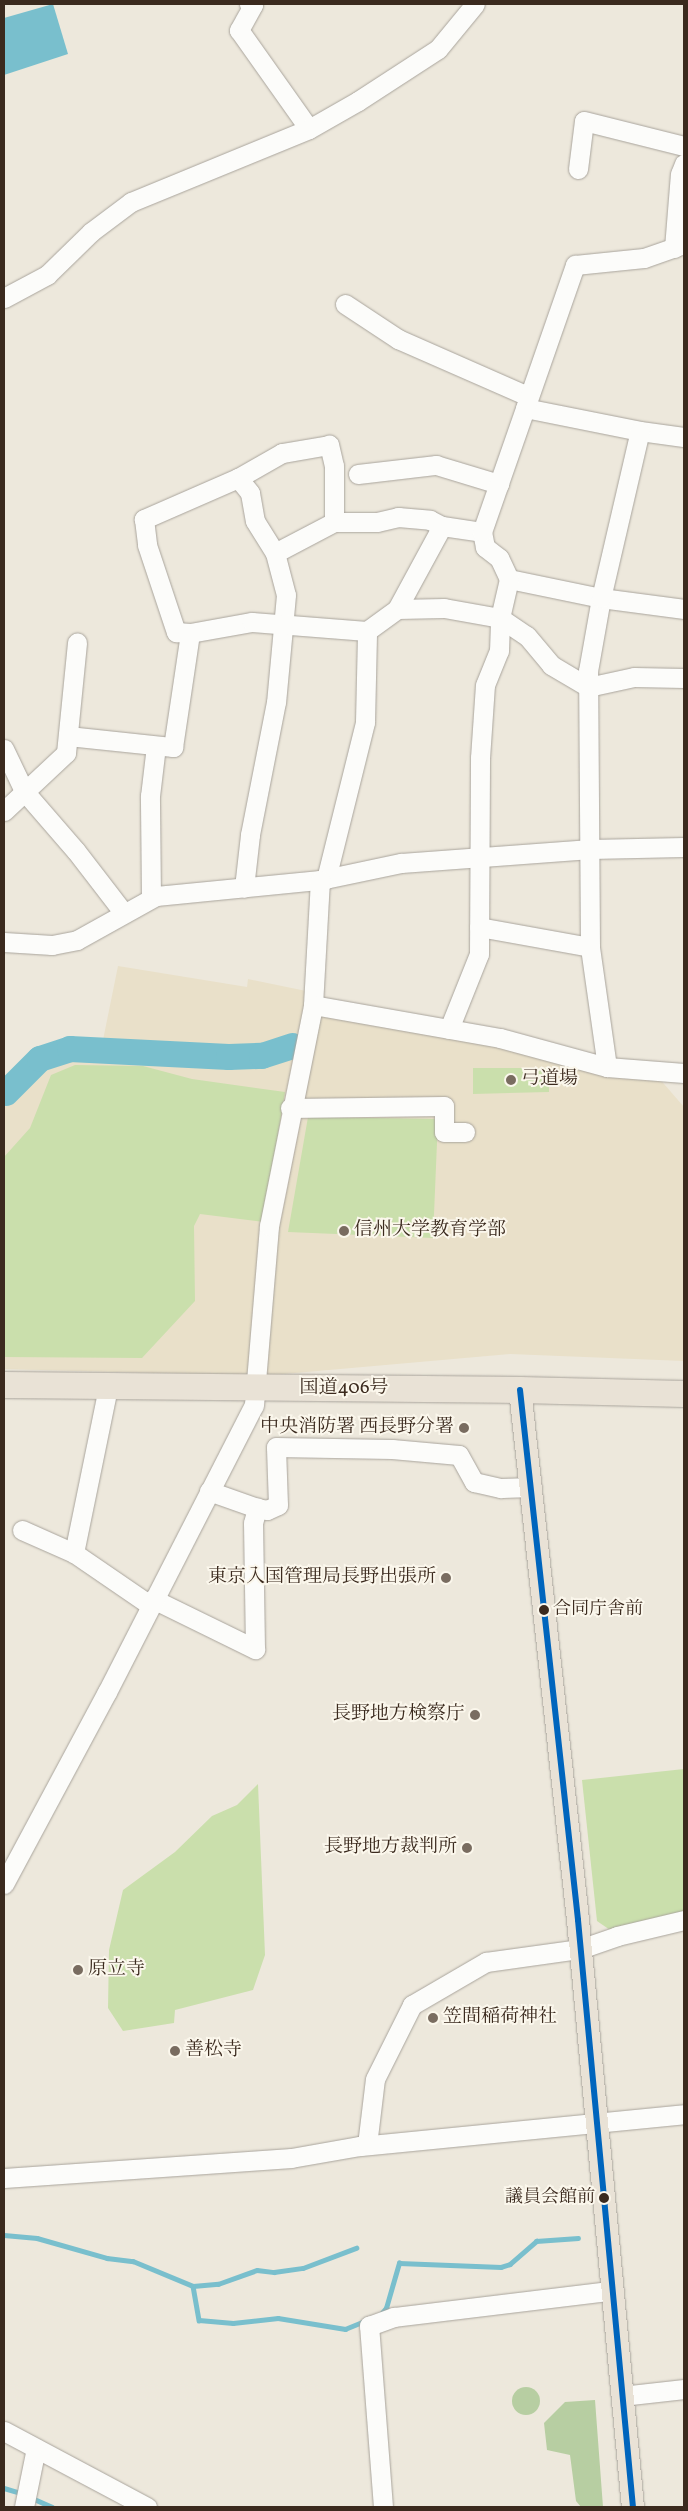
<!DOCTYPE html>
<html>
<head>
<meta charset="utf-8">
<style>
  body { margin:0 }
  #map { position:relative; width:688px; height:2511px; overflow:hidden; background:#ede8dc; font-family:Vollkorn,"Noto Serif JP",serif }
  div>[style] { position:absolute }
  [style*='--x'] { left:calc(var(--x)*1px); top:calc(var(--y)*1px); width:calc(var(--w)*1px); rotate:calc(var(--a)*1deg) }
  .built>* { inset:0; background:#e9e0c9 }
  .green>* { inset:0; background:#cadfac }
  .forest>* { inset:0; background:#b7cea2 }
  .round { border-radius:50% }
  .water>* { inset:0; background:#79bfcd }
  .stream>* { height:4.5px; margin:-2.25px; padding:0 2.25px; transform-origin:2.25px; border-radius:2.25px; background:#79bfcd }
  .river>* { height:26px; margin:-13px; padding:0 13px; transform-origin:13px; border-radius:13px; background:#79bfcd }
  .roads { filter:drop-shadow(0 0 1px #a9a49c) drop-shadow(0 0 1px #a9a49c) }
  .minor>* { height:19px; margin:-9.5px; padding:0 9.5px; transform-origin:9.5px; border-radius:9.5px; background:#fcfcfa }
  .major>* { height:22px; margin:-11px; padding:0 11px; transform-origin:11px; border-radius:11px; background:#e9e2d6 }
  .highway>* { height:26px; margin:-13px; padding:0 13px; transform-origin:13px; border-radius:13px; background:#e9e2d6 }
  .bus-1>* { height:6px; margin:-3px; padding:0 3px; transform-origin:3px; border-radius:3px; background:#0065bd }
  .dots>* { width:14px; height:14px; translate:-50% -50%; box-sizing:border-box; border:2px solid #fbf7ec; border-radius:50% }
  span { translate:-50% -50%; white-space:nowrap; text-align:center; line-height:1.15; -webkit-text-stroke:4px #fbf7ec; paint-order:stroke }
  .bus-label { font-size:18px; color:#3b2a1e }
  .left { translate:0 -50%; text-align:left }
  .right { translate:-100% -50%; text-align:right }
  .poi-label { font-size:19px; color:#3b2a1e }
  .street-label { font-size:19px; color:#3b2a1e }
  .frame { position:absolute; inset:0; border:5px solid #3b2a1e; pointer-events:none }
</style>
</head>
<body>
<div id="map">
  <div class="built">
    <i style="clip-path:polygon(118px 966px,247px 987px,248px 979px,311px 992px,309px 1007px,658px 1077px,684px 1107px,684px 1361px,510px 1354px,261px 1376px,4px 1369px,4px 1108px,57px 1041px,103px 1040px)"></i>
  </div>
  <div class="green">
    <i style="clip-path:polygon(75px 1065px,143px 1066px,192px 1079px,285px 1092px,264px 1222px,200px 1214px,194px 1226px,195px 1301px,142px 1358px,4px 1357px,4px 1157px,30px 1128px,51px 1075px)"></i>
    <i style="clip-path:polygon(473px 1068px,549px 1068px,549px 1092px,473px 1094px)"></i>
    <i style="clip-path:polygon(308px 1117px,438px 1119px,433px 1238px,288px 1232px)"></i>
    <i style="clip-path:polygon(684px 1769px,684px 1913px,610px 1930px,597px 1921px,582px 1780px)"></i>
    <i style="clip-path:polygon(258px 1784px,265px 1955px,253px 1990px,175px 2010px,174px 2023px,123px 2031px,108px 2008px,109px 1950px,123px 1890px,175px 1852px,212px 1816px,237px 1805px)"></i>
  </div>
  <div class="forest">
    <i class="round" style="left:512px;top:2387px;width:28px;height:28px"></i>
    <i style="clip-path:polygon(595px 2400px,603px 2507px,581px 2507px,576px 2501px,570px 2455px,547px 2450px,544px 2423px,565px 2402px)"></i>
  </div>
  <div class="water">
    <i style="clip-path:polygon(53px 4px,68px 54px,4px 75px,4px 18px)"></i>
  </div>
  <div class="stream">
    <i style="--x:4;--y:2235;--w:33;--a:5"></i>
    <i style="--x:37;--y:2238;--w:73;--a:15.9"></i>
    <i style="--x:107;--y:2258;--w:26;--a:7"></i>
    <i style="--x:133;--y:2261;--w:65;--a:22.6"></i>
    <i style="--x:193;--y:2286;--w:25;--a:-5"></i>
    <i style="--x:218;--y:2284;--w:41;--a:-19.7"></i>
    <i style="--x:257;--y:2270;--w:17;--a:7"></i>
    <i style="--x:274;--y:2272;--w:29;--a:-8"></i>
    <i style="--x:303;--y:2268;--w:57;--a:-20.7"></i>
    <i style="--x:193;--y:2286;--w:35;--a:80"></i>
    <i style="--x:199;--y:2320;--w:34;--a:5"></i>
    <i style="--x:233;--y:2323;--w:45;--a:-6.3"></i>
    <i style="--x:278;--y:2318;--w:68;--a:9.3"></i>
    <i style="--x:345;--y:2329;--w:22;--a:-22"></i>
    <i style="--x:381;--y:2314;--w:8;--a:-50"></i>
    <i style="--x:386;--y:2308;--w:47;--a:-73.9"></i>
    <i style="--x:399;--y:2263;--w:102;--a:2.2"></i>
    <i style="--x:501;--y:2267;--w:9;--a:-18"></i>
    <i style="--x:510;--y:2264;--w:35;--a:-41"></i>
    <i style="--x:536;--y:2241;--w:42;--a:-4.1"></i>
    <i style="--x:4;--y:2488;--w:14;--a:17"></i>
    <i style="--x:32;--y:2498;--w:22;--a:24"></i>
  </div>
  <div class="river">
    <i style="--x:6;--y:1093;--w:48;--a:-45"></i>
    <i style="--x:40;--y:1059;--w:32;--a:-18"></i>
    <i style="--x:70;--y:1049;--w:159;--a:2.9"></i>
    <i style="--x:229;--y:1057;--w:33;--a:-2"></i>
    <i style="--x:262;--y:1056;--w:32;--a:-18"></i>
  </div>
  <div class="roads">
    <div class="minor">
      <i style="--x:249;--y:4;--w:4;--a:14"></i>
      <i style="--x:253;--y:5;--w:29;--a:119"></i>
      <i style="--x:239;--y:30;--w:121;--a:54.7"></i>
      <i style="--x:578;--y:169;--w:48;--a:-82.9"></i>
      <i style="--x:584;--y:121;--w:103;--a:14"></i>
      <i style="--x:674;--y:248;--w:74;--a:-85.4"></i>
      <i style="--x:680;--y:174;--w:11;--a:-68"></i>
      <i style="--x:4;--y:298;--w:49;--a:-28.1"></i>
      <i style="--x:47;--y:275;--w:62;--a:-44.3"></i>
      <i style="--x:91;--y:232;--w:50;--a:-36.9"></i>
      <i style="--x:131;--y:202;--w:192;--a:-22.3"></i>
      <i style="--x:309;--y:129;--w:56;--a:-29.7"></i>
      <i style="--x:358;--y:101;--w:95;--a:-33"></i>
      <i style="--x:438;--y:49;--w:58;--a:-50.6"></i>
      <i style="--x:345;--y:304;--w:64;--a:33.4"></i>
      <i style="--x:398;--y:339;--w:142;--a:23.7"></i>
      <i style="--x:525;--y:408;--w:117;--a:11.3"></i>
      <i style="--x:640;--y:431;--w:44;--a:7.8"></i>
      <i style="--x:358;--y:474;--w:79;--a:-6.6"></i>
      <i style="--x:436;--y:465;--w:66;--a:16.8"></i>
      <i style="--x:238;--y:478;--w:19;--a:51"></i>
      <i style="--x:250;--y:493;--w:28;--a:80"></i>
      <i style="--x:255;--y:521;--w:38;--a:58"></i>
      <i style="--x:275;--y:553;--w:43;--a:75.3"></i>
      <i style="--x:286;--y:595;--w:107;--a:95.3"></i>
      <i style="--x:276;--y:702;--w:136;--a:101.1"></i>
      <i style="--x:250;--y:835;--w:53;--a:96.5"></i>
      <i style="--x:334;--y:522;--w:43;--a:0"></i>
      <i style="--x:377;--y:522;--w:22;--a:-13"></i>
      <i style="--x:398;--y:517;--w:32;--a:5"></i>
      <i style="--x:430;--y:520;--w:13;--a:27"></i>
      <i style="--x:275;--y:553;--w:67;--a:-27.7"></i>
      <i style="--x:334;--y:522;--w:56;--a:-90"></i>
      <i style="--x:334;--y:466;--w:22;--a:-103"></i>
      <i style="--x:329;--y:445;--w:48;--a:170.3"></i>
      <i style="--x:282;--y:453;--w:51;--a:150.4"></i>
      <i style="--x:238;--y:478;--w:103;--a:156.4"></i>
      <i style="--x:144;--y:519;--w:26;--a:83"></i>
      <i style="--x:147;--y:545;--w:92;--a:71.6"></i>
      <i style="--x:176;--y:632;--w:14;--a:4"></i>
      <i style="--x:190;--y:633;--w:63;--a:-10.1"></i>
      <i style="--x:252;--y:622;--w:115;--a:4.5"></i>
      <i style="--x:509;--y:579;--w:94;--a:11.7"></i>
      <i style="--x:601;--y:598;--w:84;--a:7.5"></i>
      <i style="--x:397;--y:609;--w:94;--a:-61.5"></i>
      <i style="--x:442;--y:526;--w:40;--a:8.5"></i>
      <i style="--x:68;--y:736;--w:106;--a:6"></i>
      <i style="--x:173;--y:747;--w:115;--a:-81.5"></i>
      <i style="--x:4;--y:749;--w:47;--a:64.5"></i>
      <i style="--x:24;--y:791;--w:79;--a:49.1"></i>
      <i style="--x:76;--y:851;--w:77;--a:52.4"></i>
      <i style="--x:4;--y:811;--w:85;--a:-43.1"></i>
      <i style="--x:66;--y:753;--w:111;--a:-84.3"></i>
      <i style="--x:326;--y:879;--w:162;--a:-76"></i>
      <i style="--x:365;--y:722;--w:91;--a:-88.7"></i>
      <i style="--x:367;--y:631;--w:37;--a:-36"></i>
      <i style="--x:397;--y:609;--w:47;--a:-1.2"></i>
      <i style="--x:444;--y:608;--w:57;--a:10.1"></i>
      <i style="--x:500;--y:618;--w:32;--a:34"></i>
      <i style="--x:527;--y:636;--w:38;--a:50"></i>
      <i style="--x:551;--y:665;--w:43;--a:30.7"></i>
      <i style="--x:588;--y:687;--w:47;--a:-12.3"></i>
      <i style="--x:634;--y:677;--w:50;--a:1.1"></i>
      <i style="--x:151;--y:898;--w:102;--a:-90.6"></i>
      <i style="--x:150;--y:796;--w:50;--a:-83.2"></i>
      <i style="--x:479;--y:927;--w:113;--a:10.2"></i>
      <i style="--x:4;--y:942;--w:48;--a:3.6"></i>
      <i style="--x:52;--y:945;--w:25;--a:-11"></i>
      <i style="--x:77;--y:940;--w:90;--a:-29.1"></i>
      <i style="--x:156;--y:896;--w:165;--a:-5.6"></i>
      <i style="--x:320;--y:880;--w:83;--a:-11.9"></i>
      <i style="--x:401;--y:863;--w:190;--a:-4.2"></i>
      <i style="--x:590;--y:849;--w:94;--a:-1.2"></i>
      <i style="--x:313;--y:1005;--w:125;--a:-86.8"></i>
      <i style="--x:449;--y:1029;--w:81;--a:-68.2"></i>
      <i style="--x:479;--y:954;--w:196;--a:-89.7"></i>
      <i style="--x:480;--y:758;--w:73;--a:-86.1"></i>
      <i style="--x:485;--y:685;--w:37;--a:-68"></i>
      <i style="--x:499;--y:651;--w:33;--a:-88"></i>
      <i style="--x:500;--y:618;--w:40;--a:-77"></i>
      <i style="--x:509;--y:579;--w:23;--a:-115"></i>
      <i style="--x:499;--y:558;--w:18;--a:-142"></i>
      <i style="--x:485;--y:547;--w:15;--a:-101"></i>
      <i style="--x:482;--y:532;--w:283;--a:-70.8"></i>
      <i style="--x:575;--y:265;--w:69;--a:-5.8"></i>
      <i style="--x:644;--y:258;--w:42;--a:-19.3"></i>
      <i style="--x:607;--y:1067;--w:121;--a:-98.1"></i>
      <i style="--x:590;--y:947;--w:276;--a:-90.4"></i>
      <i style="--x:588;--y:671;--w:74;--a:-79.9"></i>
      <i style="--x:601;--y:598;--w:171;--a:-76.9"></i>
      <i style="--x:290;--y:1108;--w:154;--a:-0.7"></i>
      <i style="--x:444;--y:1106;--w:26;--a:90"></i>
      <i style="--x:444;--y:1132;--w:21;--a:0"></i>
      <i style="--x:257;--y:1508;--w:10;--a:11"></i>
      <i style="--x:267;--y:1510;--w:12;--a:-24"></i>
      <i style="--x:278;--y:1505;--w:58;--a:-92"></i>
      <i style="--x:276;--y:1447;--w:116;--a:1"></i>
      <i style="--x:392;--y:1449;--w:67;--a:5.1"></i>
      <i style="--x:459;--y:1455;--w:31;--a:61"></i>
      <i style="--x:474;--y:1482;--w:28;--a:13"></i>
      <i style="--x:501;--y:1488;--w:31;--a:-2"></i>
      <i style="--x:22;--y:1530;--w:57;--a:23.9"></i>
      <i style="--x:74;--y:1553;--w:92;--a:34.4"></i>
      <i style="--x:74;--y:1553;--w:169;--a:-78.4"></i>
      <i style="--x:153;--y:1599;--w:114;--a:26.1"></i>
      <i style="--x:255;--y:1649;--w:126;--a:-90.9"></i>
      <i style="--x:253;--y:1523;--w:16;--a:-75"></i>
      <i style="--x:257;--y:1508;--w:51;--a:-160.5"></i>
      <i style="--x:4;--y:1884;--w:218;--a:-61.8"></i>
      <i style="--x:107;--y:1692;--w:322;--a:-62.9"></i>
      <i style="--x:254;--y:1405;--w:180;--a:-85.2"></i>
      <i style="--x:269;--y:1226;--w:225;--a:-78.7"></i>
      <i style="--x:313;--y:1005;--w:190;--a:10"></i>
      <i style="--x:500;--y:1038;--w:111;--a:15.2"></i>
      <i style="--x:607;--y:1067;--w:77;--a:4.5"></i>
      <i style="--x:367;--y:2145;--w:66;--a:-83.1"></i>
      <i style="--x:375;--y:2079;--w:83;--a:-63.4"></i>
      <i style="--x:412;--y:2005;--w:86;--a:-30.2"></i>
      <i style="--x:486;--y:1962;--w:95;--a:-7.9"></i>
      <i style="--x:580;--y:1949;--w:39;--a:-19"></i>
      <i style="--x:617;--y:1936;--w:69;--a:-13.4"></i>
      <i style="--x:4;--y:2178;--w:288;--a:-4"></i>
      <i style="--x:291;--y:2158;--w:70;--a:-9.9"></i>
      <i style="--x:360;--y:2146;--w:326;--a:-5.6"></i>
      <i style="--x:622;--y:2396;--w:62;--a:-6.4"></i>
      <i style="--x:4;--y:2431;--w:162;--a:28"></i>
      <i style="--x:24;--y:2507;--w:60;--a:-78.5"></i>
      <i style="--x:383;--y:2507;--w:182;--a:-94.4"></i>
      <i style="--x:369;--y:2326;--w:27;--a:-20"></i>
      <i style="--x:394;--y:2317;--w:218;--a:-6.9"></i>
    </div>
    <div class="major">
      <i style="--x:520;--y:1390;--w:533;--a:83.75"></i>
      <i style="--x:578;--y:1920;--w:590;--a:84.65"></i>
    </div>
    <div class="highway">
      <i style="--x:4;--y:1385;--w:516;--a:0.56"></i>
      <i style="--x:520;--y:1390;--w:164;--a:1.4"></i>
    </div>
  </div>
  <div class="bus-1">
    <i style="--x:520;--y:1390;--w:533;--a:83.75"></i>
    <i style="--x:578;--y:1920;--w:590;--a:84.65"></i>
  </div>
  <div class="dots">
    <i style="left:511px;top:1080px;background:#796c60"></i>
    <i style="left:344px;top:1231px;background:#796c60"></i>
    <i style="left:464px;top:1428px;background:#796c60"></i>
    <i style="left:446px;top:1578px;background:#796c60"></i>
    <i style="left:544px;top:1610px;background:#3b2a1e"></i>
    <i style="left:475px;top:1715px;background:#796c60"></i>
    <i style="left:467px;top:1848px;background:#796c60"></i>
    <i style="left:78px;top:1970px;background:#796c60"></i>
    <i style="left:433px;top:2018px;background:#796c60"></i>
    <i style="left:175px;top:2051px;background:#796c60"></i>
    <i style="left:604px;top:2198px;background:#3b2a1e"></i>
  </div>
  <div class="bus-label">
    <span class="left" style="left:553px;top:1610px">合同庁舎前</span>
    <span class="right" style="left:595px;top:2198px">議員会館前</span>
  </div>
  <div class="poi-label">
    <span class="left" style="left:521px;top:1080px">弓道場</span>
    <span class="left" style="left:354px;top:1231px">信州大学教育学部</span>
    <span class="right" style="left:454px;top:1428px">中央消防署 西長野分署</span>
    <span class="right" style="left:436px;top:1578px">東京入国管理局長野出張所</span>
    <span class="right" style="left:465px;top:1715px">長野地方検察庁</span>
    <span class="right" style="left:457px;top:1848px">長野地方裁判所</span>
    <span class="left" style="left:88px;top:1970px">原立寺</span>
    <span class="left" style="left:443px;top:2018px">笠間稲荷神社</span>
    <span class="left" style="left:185px;top:2051px">善松寺</span>
  </div>
  <div class="street-label">
    <span style="left:344px;top:1389px">国道406号</span>
  </div>
  <div class="frame"></div>
</div>
</body>
</html>
